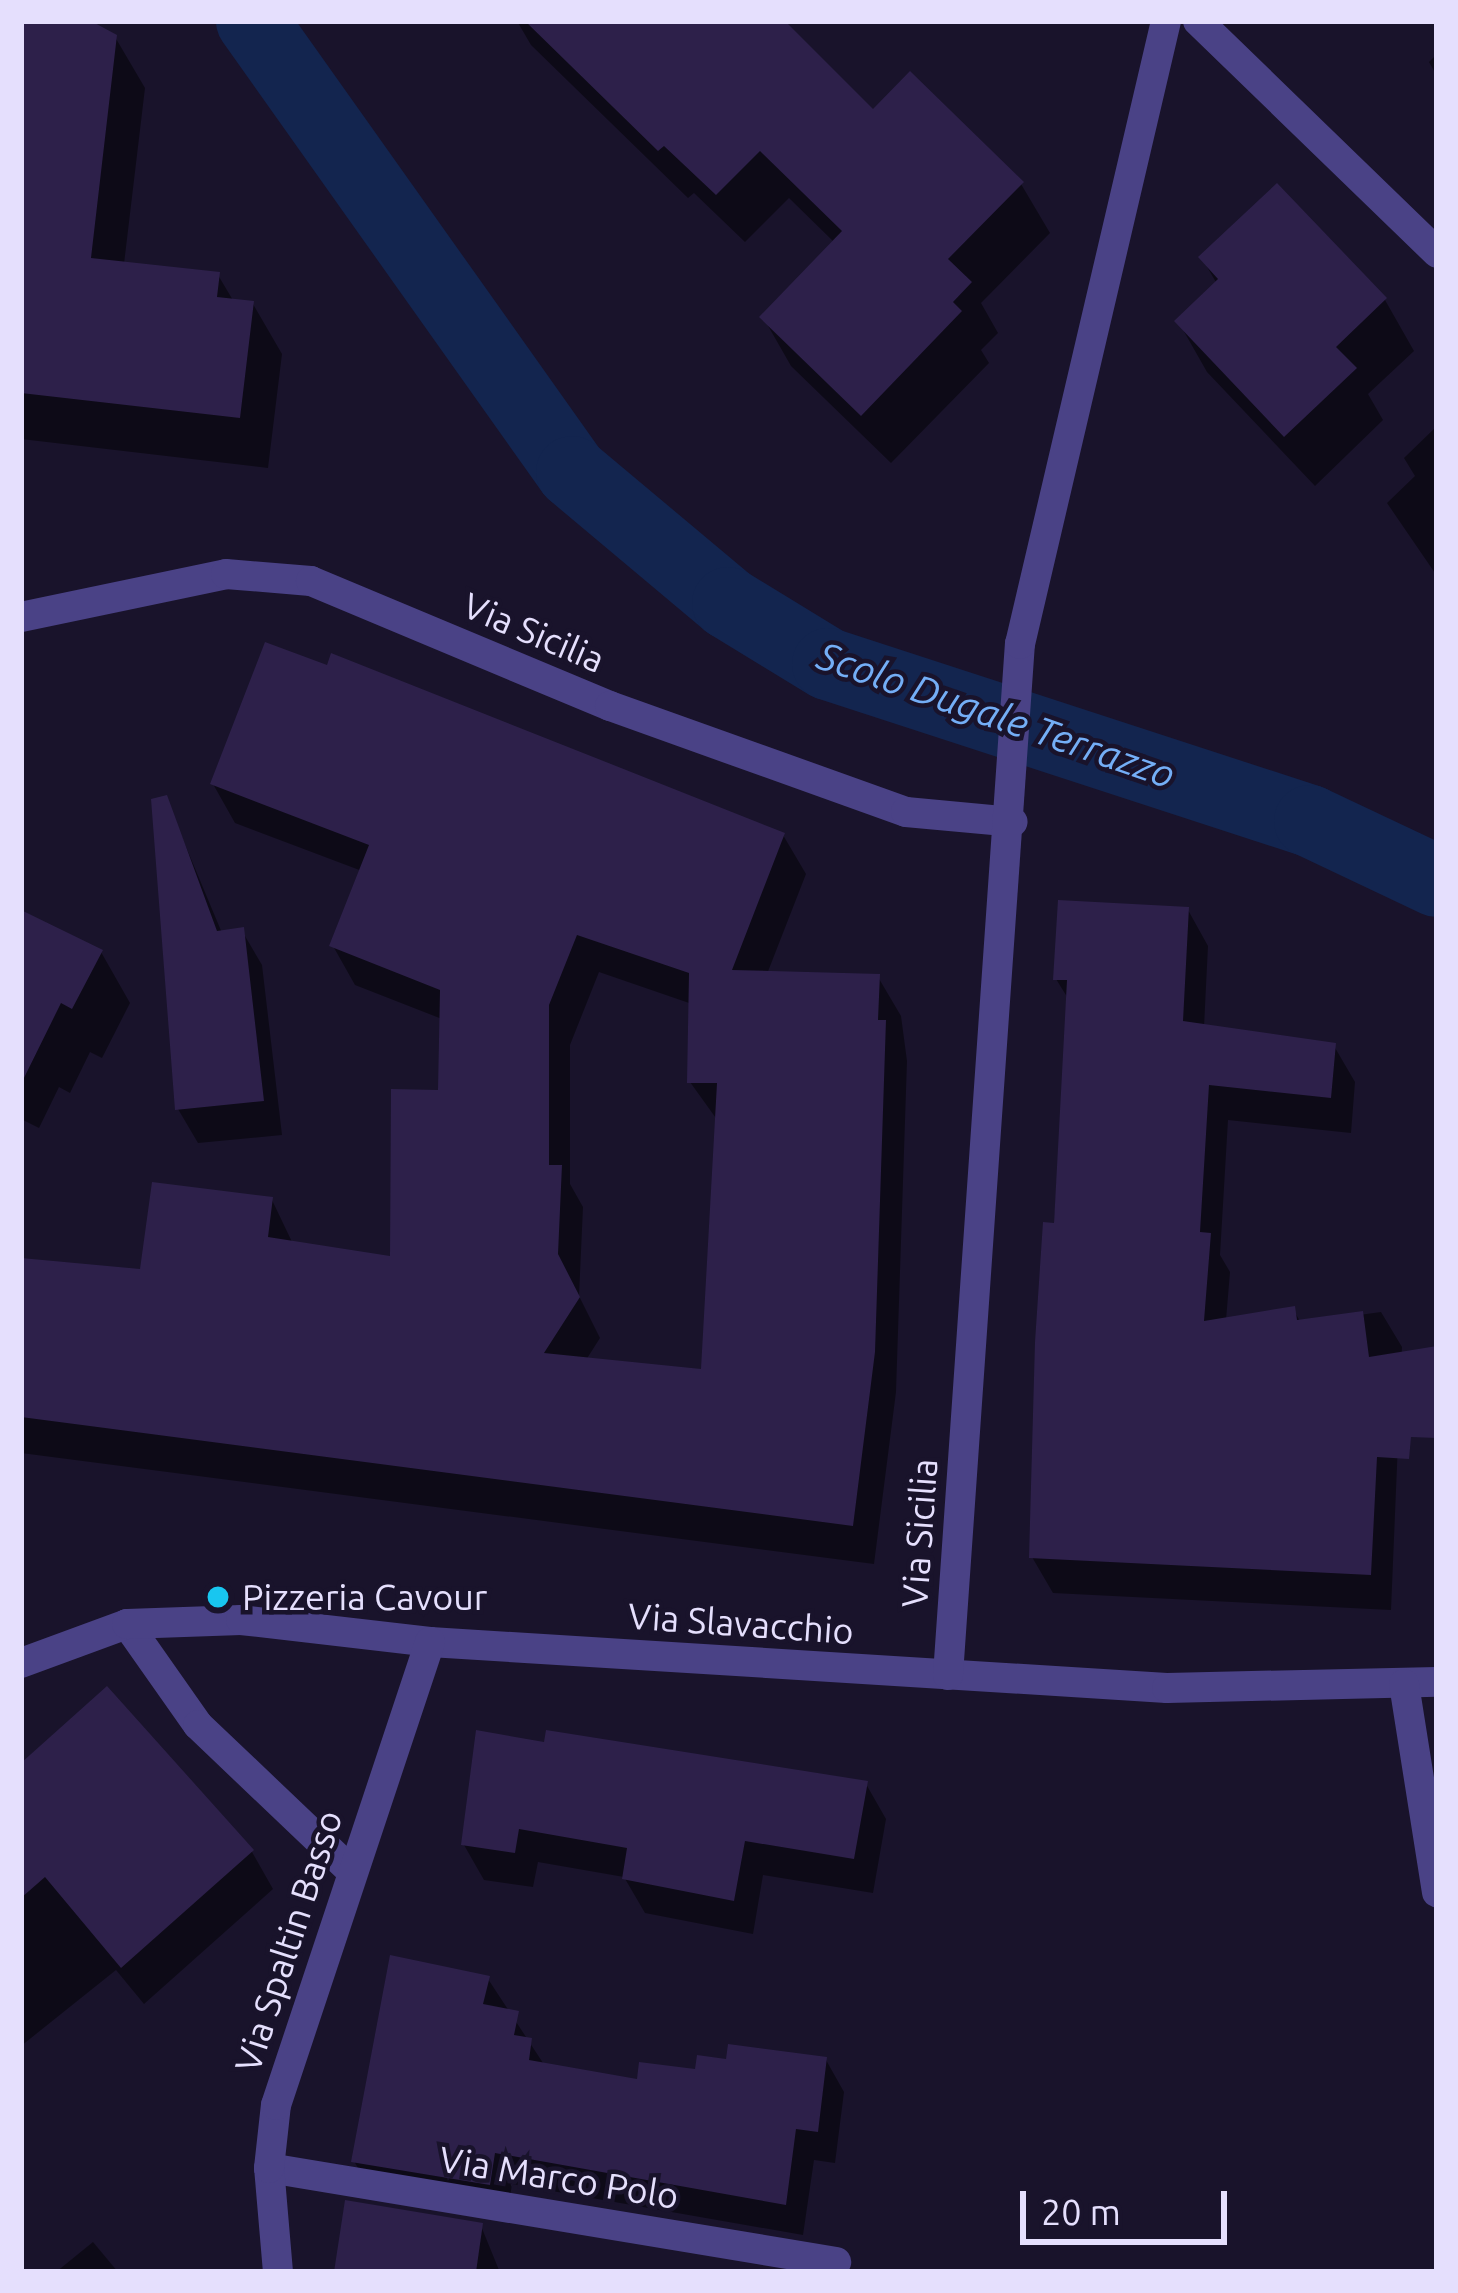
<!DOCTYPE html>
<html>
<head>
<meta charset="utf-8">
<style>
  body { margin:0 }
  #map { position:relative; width:1458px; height:2293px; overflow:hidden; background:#19132b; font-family:Ubuntu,sans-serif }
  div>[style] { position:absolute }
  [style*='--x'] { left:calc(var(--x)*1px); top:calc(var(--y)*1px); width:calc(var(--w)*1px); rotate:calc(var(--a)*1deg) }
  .shadow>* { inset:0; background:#0007 }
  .canal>* { height:72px; margin:-36px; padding:0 36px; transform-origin:36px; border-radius:36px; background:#13254f }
  .building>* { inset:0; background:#2d204a }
  .minor>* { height:30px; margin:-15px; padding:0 15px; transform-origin:15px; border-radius:15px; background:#4a4286 }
  .dots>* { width:33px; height:33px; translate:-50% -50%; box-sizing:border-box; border:6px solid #19132b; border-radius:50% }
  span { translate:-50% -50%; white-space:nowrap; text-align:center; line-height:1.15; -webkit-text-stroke:9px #19132b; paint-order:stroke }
  .street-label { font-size:36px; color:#e5dffd }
  .poi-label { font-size:36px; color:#e5dffd }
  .left { translate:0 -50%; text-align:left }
  .water-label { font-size:39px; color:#74aef6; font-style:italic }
  .frame { position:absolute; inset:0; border:24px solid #e5dffd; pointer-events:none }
  .scale { position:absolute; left:1020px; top:2191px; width:207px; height:54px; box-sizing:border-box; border:6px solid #e5dffd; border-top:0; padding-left:15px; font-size:36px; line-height:42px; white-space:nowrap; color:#e5dffd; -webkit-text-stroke:9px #19132b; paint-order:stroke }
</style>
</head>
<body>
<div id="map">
  <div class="shadow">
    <i style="clip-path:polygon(21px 21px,84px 21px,115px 37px,145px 88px,124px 264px,218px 275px,234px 302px,253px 304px,282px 354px,268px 468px,21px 439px)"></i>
    <i style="clip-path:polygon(517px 21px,780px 21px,873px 113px,1021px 184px,1050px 233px,981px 303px,998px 333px,981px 350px,989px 363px,891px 463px,791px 366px,763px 317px,835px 243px,789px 198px,745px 242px,694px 193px,688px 198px,531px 45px)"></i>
    <i style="clip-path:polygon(1437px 54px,1437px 76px,1429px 62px)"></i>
    <i style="clip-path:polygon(1277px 187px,1385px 300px,1414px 351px,1368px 394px,1383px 420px,1315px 486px,1207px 372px,1178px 321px,1217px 284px,1202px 258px)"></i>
    <i style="clip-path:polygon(1437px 426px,1437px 576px,1387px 503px,1415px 476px,1404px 458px)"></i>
    <i style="clip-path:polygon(evenodd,213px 784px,783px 835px,806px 874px,767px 974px,878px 977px,901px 1016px,907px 1061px,896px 1392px,874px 1564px,21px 1453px,21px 1261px,143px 1272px,272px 1200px,293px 1244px,393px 1260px,441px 1093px,442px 1019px,355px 985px,333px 946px,362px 871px,235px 823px,213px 784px,599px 972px,692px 1004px,690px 1082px,718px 1121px,704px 1373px,586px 1360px,600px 1338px,579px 1296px,583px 1207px,570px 1184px,570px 1045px,599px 972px)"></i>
    <i style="clip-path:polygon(166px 799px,222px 933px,242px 931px,262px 965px,282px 1135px,198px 1143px,178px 1109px)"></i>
    <i style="clip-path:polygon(1188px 910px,1208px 946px,1204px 1027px,1334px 1046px,1355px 1082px,1351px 1133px,1228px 1120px,1220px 1255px,1230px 1272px,1226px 1320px,1293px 1309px,1301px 1323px,1381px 1312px,1402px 1347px,1391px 1610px,1053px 1593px,1032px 1557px,1069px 1000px,1056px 979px)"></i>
    <i style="clip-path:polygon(21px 913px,101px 952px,130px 1003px,102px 1058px,90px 1052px,70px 1093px,59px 1087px,39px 1128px,21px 1119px)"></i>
    <i style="clip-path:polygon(546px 1745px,866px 1784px,886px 1819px,873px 1893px,763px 1875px,753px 1934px,645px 1913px,624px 1877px,538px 1862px,533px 1887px,484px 1880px,464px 1845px)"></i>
    <i style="clip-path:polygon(21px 1767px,252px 1852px,273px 1889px,144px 2004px,116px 1970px,21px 2046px)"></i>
    <i style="clip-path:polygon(488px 1979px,545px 2066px,640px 2083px,826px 2060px,844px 2092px,835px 2163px,814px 2160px,803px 2235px,512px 2184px,507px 2216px,372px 2193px,354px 2161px)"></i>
    <i style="clip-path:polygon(481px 2226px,499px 2270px,509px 2272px,337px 2272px)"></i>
    <i style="clip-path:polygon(93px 2242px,118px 2272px,56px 2272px)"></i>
  </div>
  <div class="canal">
    <i style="--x:252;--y:21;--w:553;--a:54.64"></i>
    <i style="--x:572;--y:472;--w:204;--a:40"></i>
    <i style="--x:728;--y:603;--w:117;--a:31.4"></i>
    <i style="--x:828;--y:664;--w:507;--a:18.04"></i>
    <i style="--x:1310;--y:821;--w:140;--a:25.3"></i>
  </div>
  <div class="building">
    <i style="clip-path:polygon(21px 21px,91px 21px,117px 35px,91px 258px,220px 272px,217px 297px,254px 301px,240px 418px,21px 393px)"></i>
    <i style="clip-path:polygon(525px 21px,785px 21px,873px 109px,910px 71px,1024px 182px,948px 259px,972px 282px,953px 302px,962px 311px,861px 416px,759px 317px,842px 231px,760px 151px,716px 195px,664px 146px,658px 151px)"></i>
    <i style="clip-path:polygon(1277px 183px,1387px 298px,1336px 347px,1357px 368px,1284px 437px,1174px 321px,1218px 279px,1198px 257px)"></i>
    <i style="clip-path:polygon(evenodd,265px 642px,327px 665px,331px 653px,785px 833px,732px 970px,880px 974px,878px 1020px,886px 1020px,875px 1352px,853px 1526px,21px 1417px,21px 1258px,140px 1269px,152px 1182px,273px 1197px,268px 1237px,390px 1256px,391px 1089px,438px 1090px,440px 990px,329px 946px,369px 845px,210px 784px,265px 642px,577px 935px,689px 973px,687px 1083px,717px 1083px,701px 1369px,544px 1353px,580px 1297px,558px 1254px,562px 1165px,549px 1165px,549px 1005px,577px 935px)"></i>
    <i style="clip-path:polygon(167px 795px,217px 931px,244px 927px,264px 1101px,175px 1110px,151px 799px)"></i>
    <i style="clip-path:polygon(1058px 900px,1189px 907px,1183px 1021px,1336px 1043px,1331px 1098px,1209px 1085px,1200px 1232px,1211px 1233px,1204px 1321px,1295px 1306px,1297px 1320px,1363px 1311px,1369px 1357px,1437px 1346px,1437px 1438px,1411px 1437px,1409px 1459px,1377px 1457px,1371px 1575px,1029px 1558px,1035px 1342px,1043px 1222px,1054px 1223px,1067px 980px,1053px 980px)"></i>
    <i style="clip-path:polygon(21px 910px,103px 950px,72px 1009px,61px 1003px,21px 1084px)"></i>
    <i style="clip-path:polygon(107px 1686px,254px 1850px,121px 1968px,45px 1877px,21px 1898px,21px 1763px)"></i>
    <i style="clip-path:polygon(476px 1730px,544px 1742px,546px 1730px,868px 1781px,854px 1859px,745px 1841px,734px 1901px,622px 1879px,627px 1848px,519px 1829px,515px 1853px,461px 1845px)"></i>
    <i style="clip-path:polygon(390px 1955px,490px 1976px,483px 2004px,519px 2011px,514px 2035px,532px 2038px,529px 2060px,637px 2079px,639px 2062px,695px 2069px,697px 2055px,726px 2059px,728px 2044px,827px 2057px,818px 2132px,796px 2129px,786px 2205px,495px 2153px,490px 2185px,351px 2162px)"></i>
    <i style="clip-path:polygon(345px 2200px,483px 2223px,476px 2272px,334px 2272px)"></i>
  </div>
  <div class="minor">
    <i style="--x:1198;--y:21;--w:333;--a:44.1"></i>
    <i style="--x:21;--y:617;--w:209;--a:-11.8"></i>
    <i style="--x:226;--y:574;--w:85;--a:4.7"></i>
    <i style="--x:311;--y:581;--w:324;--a:22.7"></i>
    <i style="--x:610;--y:706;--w:314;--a:19.7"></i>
    <i style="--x:906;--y:812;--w:107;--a:5.3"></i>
    <i style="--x:127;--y:1624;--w:123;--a:54.9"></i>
    <i style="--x:198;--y:1725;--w:209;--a:43.6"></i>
    <i style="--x:21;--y:1663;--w:113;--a:-20.2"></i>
    <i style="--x:127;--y:1624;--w:114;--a:-2"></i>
    <i style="--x:241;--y:1620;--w:190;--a:6.6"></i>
    <i style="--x:430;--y:1642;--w:738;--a:3.57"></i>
    <i style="--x:1167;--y:1688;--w:270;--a:-1.3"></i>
    <i style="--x:948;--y:1675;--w:1034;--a:-86.01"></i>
    <i style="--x:1020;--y:644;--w:640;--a:-76.81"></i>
    <i style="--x:1404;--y:1684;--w:211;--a:81"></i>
    <i style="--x:269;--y:2168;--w:575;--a:9.41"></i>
    <i style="--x:278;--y:2272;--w:104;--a:-94.9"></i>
    <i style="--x:269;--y:2168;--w:63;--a:-83.7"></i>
    <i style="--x:276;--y:2105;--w:488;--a:-71.6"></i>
  </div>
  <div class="dots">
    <i style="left:218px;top:1597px;background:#18c6f0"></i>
  </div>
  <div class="street-label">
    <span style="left:534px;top:632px;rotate:23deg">Via Sicilia</span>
    <span style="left:919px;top:1533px;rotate:-86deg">Via Sicilia</span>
    <span style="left:741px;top:1623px;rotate:4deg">Via Slavacchio</span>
    <span style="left:288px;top:1941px;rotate:-72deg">Via Spaltin Basso</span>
    <span style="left:559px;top:2177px;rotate:9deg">Via Marco Polo</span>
  </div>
  <div class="poi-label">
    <span class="left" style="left:242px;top:1597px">Pizzeria Cavour</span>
  </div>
  <div class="water-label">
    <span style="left:996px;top:715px;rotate:19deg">Scolo Dugale Terrazzo</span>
  </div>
  <div class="frame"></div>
  <div class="scale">20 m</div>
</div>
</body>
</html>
